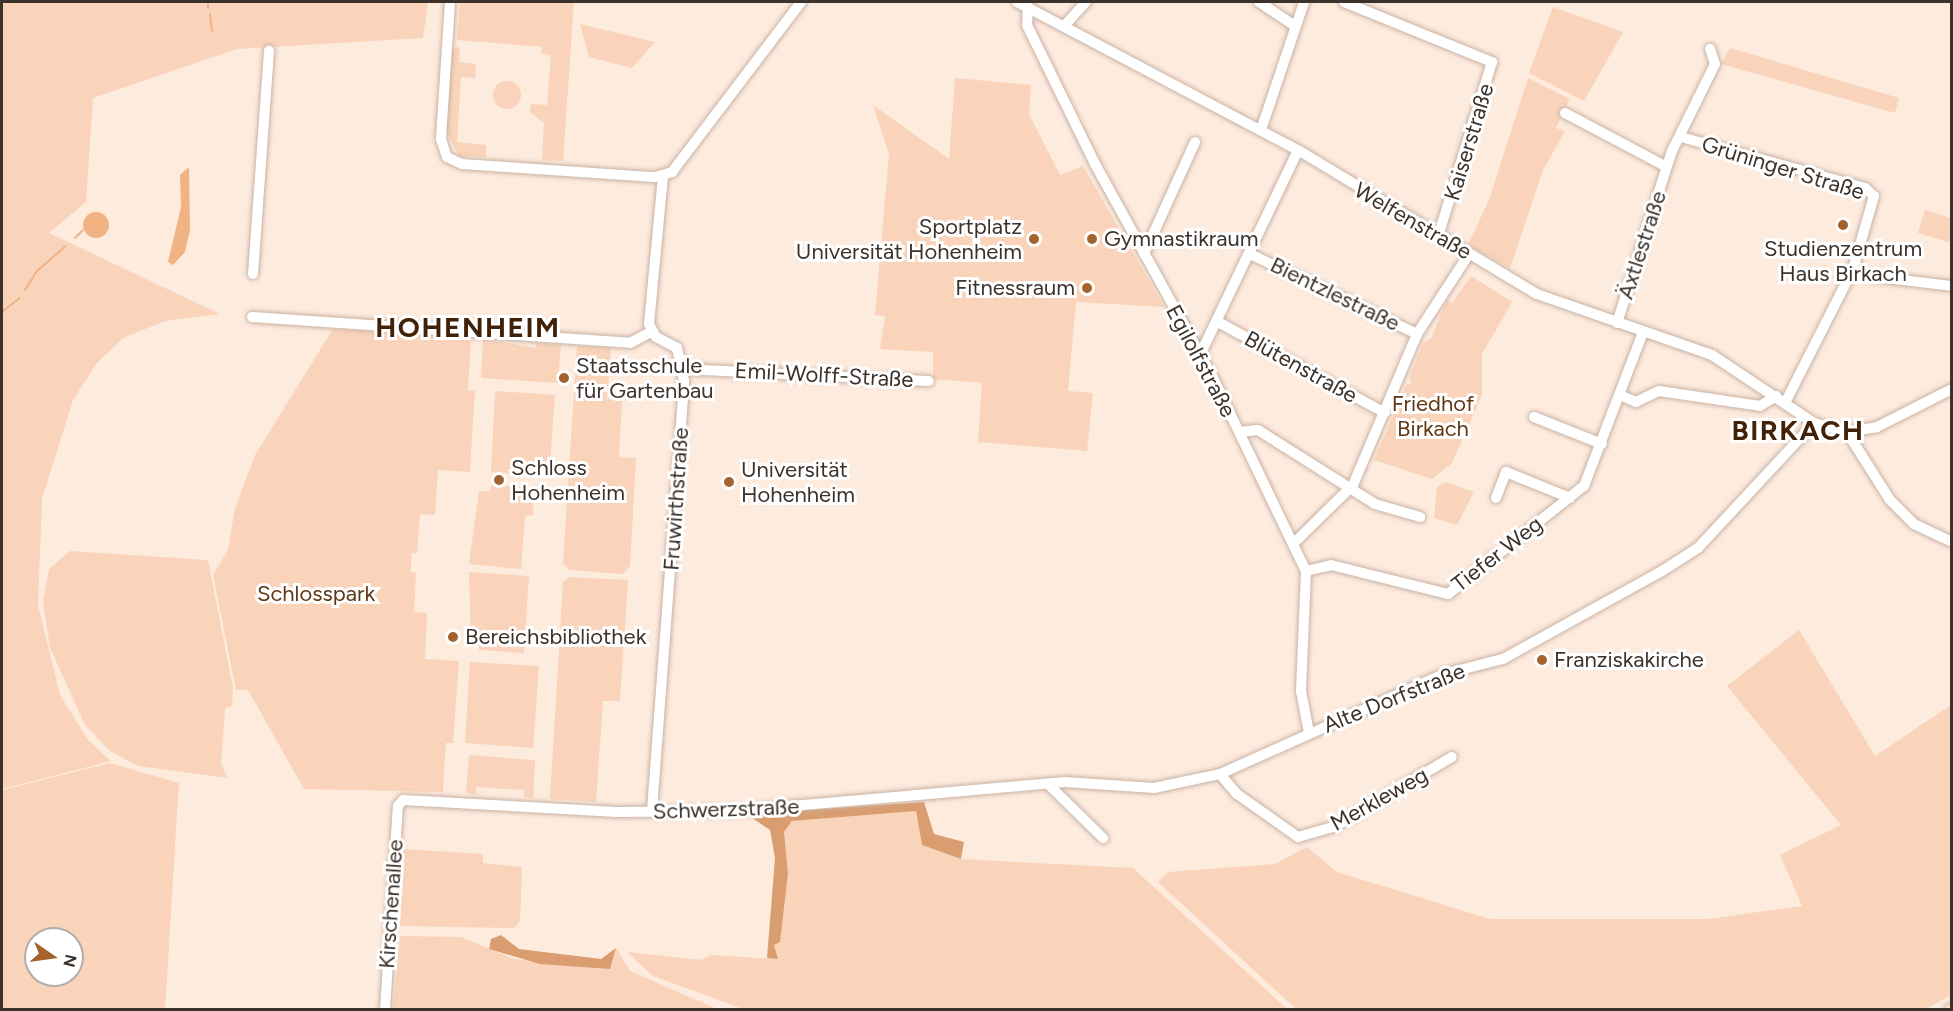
<!DOCTYPE html>
<html>
<head>
<meta charset="utf-8">
<style>
  body { margin:0 }
  #map { position:relative; width:1953px; height:1011px; overflow:hidden; background:#fdebde; font-family:Figtree,sans-serif }
  div>[style] { position:absolute }
  [style*='--x'] { left:calc(var(--x)*1px); top:calc(var(--y)*1px); width:calc(var(--w)*1px); rotate:calc(var(--a)*1deg) }
  .green>* { inset:0; background:#f9d4ba }
  .round { border-radius:50% }
  .forest>* { inset:0; background:#d99d6f }
  .water>* { inset:0; background:#f1b384 }
  .stream>* { height:2px; margin:-1px; padding:0 1px; transform-origin:1px; border-radius:1px; background:#f1b384 }
  .roads { filter:drop-shadow(0 0 2px #c8b3a4) drop-shadow(0 0 2px #c8b3a4) }
  .minor>* { height:10px; margin:-5px; padding:0 5px; transform-origin:5px; border-radius:5px; background:#fff }
  .major>* { height:12px; margin:-6px; padding:0 6px; transform-origin:6px; border-radius:6px; background:#faddc8 }
  .dots>* { width:16px; height:16px; translate:-50% -50%; box-sizing:border-box; border:3px solid #fff; border-radius:50% }
  span { translate:-50% -50%; white-space:nowrap; text-align:center; line-height:1.15; -webkit-text-stroke:6px #fff; paint-order:stroke }
  .street-label { font-size:22px; color:#3b322c }
  .poi-label { font-size:22px; color:#3b322c }
  .right { translate:-100% -50%; text-align:right }
  .left { translate:0 -50%; text-align:left }
  .park-label { font-size:22px; color:#5f3614 }
  .district-label { font-size:28px; color:#412208; font-weight:700; letter-spacing:1.5px }
  .frame { position:absolute; inset:0; border:3px solid #3b322c; pointer-events:none }
  .north { position:absolute; left:24px; top:927px; width:60px; height:60px; box-sizing:border-box; background:#fff; border:2px solid #b1adab; border-radius:50%; rotate:103deg; font-size:16px; font-weight:700; line-height:24px; text-align:center; color:#3b322c }
  .north::after { content:''; display:block; margin:auto; width:21px; height:27px; background:#a4632d; clip-path:polygon(50% 0,100% 100%,50% 72%,0 100%) }
</style>
</head>
<body>
<div id="map">
  <div class="green">
    <i style="clip-path:polygon(2px 2px,428px 2px,423px 38px,237px 49px,93px 98px,86px 202px,49px 233px,220px 314px,165px 321px,123px 338px,97px 363px,73px 400px,42px 499px,38px 605px,60px 695px,89px 741px,111px 761px,2px 789px)"></i>
    <i style="clip-path:polygon(460px 2px,574px 2px,563px 161px,542px 160px,544px 123px,530px 112px,531px 104px,547px 105px,551px 55px,541px 54px,542px 47px,457px 40px)"></i>
    <i style="clip-path:polygon(1553px 7px,1623px 32px,1584px 101px,1529px 73px)"></i>
    <i style="clip-path:polygon(580px 24px,655px 42px,632px 68px,589px 57px)"></i>
    <i style="clip-path:polygon(460px 47px,459px 62px,476px 64px,475px 78px,461px 77px,457px 142px,486px 145px,486px 157px,459px 156px,446px 131px,451px 49px)"></i>
    <i style="clip-path:polygon(1730px 48px,1899px 98px,1895px 113px,1721px 64px)"></i>
    <i style="clip-path:polygon(955px 78px,1031px 85px,1029px 114px,1060px 175px,1083px 166px,1164px 307px,1076px 302px,1068px 391px,1093px 393px,1087px 451px,978px 442px,982px 383px,933px 379px,933px 352px,880px 349px,885px 316px,875px 315px,889px 154px,873px 105px,949px 159px)"></i>
    <i style="clip-path:polygon(1528px 78px,1570px 99px,1556px 128px,1565px 131px,1543px 170px,1510px 268px,1468px 245px,1490px 197px)"></i>
    <i class="round" style="left:493px;top:81px;width:28px;height:28px"></i>
    <i style="clip-path:polygon(1925px 210px,1951px 218px,1951px 243px,1918px 233px)"></i>
    <i style="clip-path:polygon(1471px 276px,1512px 302px,1482px 354px,1482px 395px,1452px 463px,1432px 479px,1374px 460px,1407px 384px,1412px 383px,1409px 378px,1423px 343px,1431px 338px,1447px 300px,1452px 303px)"></i>
    <i style="clip-path:polygon(333px 329px,471px 338px,468px 390px,475px 391px,470px 472px,438px 470px,435px 515px,420px 514px,417px 553px,412px 553px,411px 562px,411px 572px,416px 573px,414px 612px,427px 613px,425px 659px,459px 661px,453px 743px,446px 743px,443px 792px,304px 789px,248px 690px,236px 690px,213px 575px,228px 550px,235px 508px,255px 455px)"></i>
    <i style="clip-path:polygon(483px 339px,536px 348px,537px 343px,561px 345px,558px 383px,481px 378px)"></i>
    <i style="clip-path:polygon(577px 346px,611px 348px,607px 399px,622px 401px,619px 457px,636px 458px,630px 566px,623px 574px,569px 570px,563px 563px)"></i>
    <i style="clip-path:polygon(495px 391px,555px 395px,549px 476px,491px 472px)"></i>
    <i style="clip-path:polygon(1446px 482px,1474px 492px,1457px 525px,1434px 518px,1437px 487px)"></i>
    <i style="clip-path:polygon(491px 485px,534px 488px,533px 515px,525px 516px,521px 569px,469px 564px,479px 491px,490px 491px)"></i>
    <i style="clip-path:polygon(70px 551px,208px 560px,233px 688px,232px 706px,225px 708px,221px 764px,228px 778px,138px 766px,110px 751px,85px 725px,50px 648px,43px 602px,49px 569px)"></i>
    <i style="clip-path:polygon(469px 572px,529px 576px,524px 653px,479px 650px,479px 643px,471px 643px)"></i>
    <i style="clip-path:polygon(570px 577px,628px 580px,620px 701px,603px 701px,596px 802px,550px 799px,563px 582px)"></i>
    <i style="clip-path:polygon(1799px 630px,1875px 756px,1951px 705px,1951px 995px,1926px 1009px,1296px 1009px,1158px 882px,1168px 872px,1275px 864px,1307px 847px,1337px 872px,1490px 919px,1708px 919px,1802px 906px,1780px 855px,1841px 825px,1727px 686px)"></i>
    <i style="clip-path:polygon(470px 662px,539px 666px,533px 748px,465px 743px)"></i>
    <i style="clip-path:polygon(469px 755px,535px 760px,533px 798px,524px 797px,524px 790px,476px 787px,476px 795px,466px 793px)"></i>
    <i style="clip-path:polygon(evenodd,110px 763px,179px 783px,165px 1009px,2px 1009px,2px 790px,110px 763px,36px 939px,72px 939px,72px 975px,36px 975px,36px 939px)"></i>
    <i style="clip-path:polygon(916px 811px,922px 845px,961px 859px,1133px 868px,1287px 1009px,743px 1009px,653px 976px,627px 952px,701px 960px,711px 955px,778px 959px,774px 945px,788px 873px,784px 832px,792px 821px)"></i>
    <i style="clip-path:polygon(402px 849px,483px 854px,483px 863px,522px 867px,520px 921px,514px 928px,398px 926px)"></i>
    <i style="clip-path:polygon(400px 936px,461px 937px,514px 959px,610px 969px,616px 948px,630px 971px,717px 1009px,393px 1010px)"></i>
  </div>
  <div class="forest">
    <i style="clip-path:polygon(924px 802px,934px 834px,964px 842px,961px 859px,922px 845px,916px 811px,792px 821px,784px 832px,788px 873px,780px 942px,774px 945px,778px 959px,767px 958px,775px 858px,770px 830px,746px 814px)"></i>
    <i style="clip-path:polygon(501px 935px,519px 949px,601px 959px,616px 948px,610px 969px,540px 964px,489px 949px,491px 939px)"></i>
  </div>
  <div class="water">
    <i style="clip-path:polygon(189px 167px,190px 230px,185px 252px,173px 265px,168px 262px,181px 207px,180px 175px)"></i>
    <i class="round" style="left:83px;top:212px;width:26px;height:26px"></i>
  </div>
  <div class="stream">
    <i style="--x:208;--y:4;--w:4;--a:90"></i>
    <i style="--x:210;--y:14;--w:17;--a:83"></i>
    <i style="--x:75;--y:238;--w:11;--a:-45"></i>
    <i style="--x:25;--y:290;--w:22;--a:-58"></i>
    <i style="--x:37;--y:271;--w:38;--a:-41"></i>
    <i style="--x:2;--y:312;--w:22;--a:-39"></i>
  </div>
  <div class="roads">
    <div class="minor">
      <i style="--x:450;--y:2;--w:137;--a:93.8"></i>
      <i style="--x:441;--y:139;--w:19;--a:72"></i>
      <i style="--x:447;--y:157;--w:17;--a:25"></i>
      <i style="--x:462;--y:164;--w:193;--a:3.9"></i>
      <i style="--x:655;--y:177;--w:18;--a:-16"></i>
      <i style="--x:672;--y:172;--w:213;--a:-52.8"></i>
      <i style="--x:1017;--y:2;--w:318;--a:27.8"></i>
      <i style="--x:1298;--y:150;--w:279;--a:31.1"></i>
      <i style="--x:1537;--y:294;--w:185;--a:19.2"></i>
      <i style="--x:1712;--y:355;--w:123;--a:33.7"></i>
      <i style="--x:1814;--y:423;--w:34;--a:15"></i>
      <i style="--x:1847;--y:432;--w:30;--a:-9"></i>
      <i style="--x:1877;--y:427;--w:84;--a:-26.9"></i>
      <i style="--x:1259;--y:2;--w:43;--a:33.7"></i>
      <i style="--x:1344;--y:2;--w:160;--a:22.1"></i>
      <i style="--x:1492;--y:62;--w:182;--a:107.2"></i>
      <i style="--x:1028;--y:6;--w:19;--a:93"></i>
      <i style="--x:1027;--y:25;--w:155;--a:63.9"></i>
      <i style="--x:1095;--y:164;--w:244;--a:61.1"></i>
      <i style="--x:1213;--y:378;--w:214;--a:64.3"></i>
      <i style="--x:1306;--y:571;--w:120;--a:92.4"></i>
      <i style="--x:1301;--y:691;--w:43;--a:79.2"></i>
      <i style="--x:1066;--y:24;--w:30;--a:-48"></i>
      <i style="--x:1565;--y:113;--w:115;--a:27.9"></i>
      <i style="--x:1261;--y:130;--w:135;--a:-71.4"></i>
      <i style="--x:1681;--y:137;--w:191;--a:15.5"></i>
      <i style="--x:1865;--y:188;--w:12;--a:42"></i>
      <i style="--x:1874;--y:196;--w:76;--a:106"></i>
      <i style="--x:1853;--y:269;--w:150;--a:116.9"></i>
      <i style="--x:1144;--y:254;--w:123;--a:-65.5"></i>
      <i style="--x:1252;--y:255;--w:183;--a:25.6"></i>
      <i style="--x:1853;--y:269;--w:17;--a:25"></i>
      <i style="--x:1868;--y:276;--w:85;--a:6.8"></i>
      <i style="--x:253;--y:274;--w:224;--a:-85.9"></i>
      <i style="--x:252;--y:317;--w:379;--a:3.9"></i>
      <i style="--x:630;--y:343;--w:24;--a:-28"></i>
      <i style="--x:1218;--y:322;--w:190;--a:28.6"></i>
      <i style="--x:1617;--y:323;--w:181;--a:-72.3"></i>
      <i style="--x:1672;--y:151;--w:97;--a:-63.7"></i>
      <i style="--x:1715;--y:64;--w:16;--a:-108"></i>
      <i style="--x:1199;--y:357;--w:229;--a:-64.4"></i>
      <i style="--x:683;--y:369;--w:246;--a:2.8"></i>
      <i style="--x:1622;--y:396;--w:15;--a:23"></i>
      <i style="--x:1636;--y:402;--w:25;--a:-26"></i>
      <i style="--x:1659;--y:391;--w:102;--a:8.4"></i>
      <i style="--x:1760;--y:406;--w:19;--a:-32"></i>
      <i style="--x:1534;--y:417;--w:73;--a:21.7"></i>
      <i style="--x:1239;--y:432;--w:19;--a:-6"></i>
      <i style="--x:1258;--y:430;--w:138;--a:32.3"></i>
      <i style="--x:1375;--y:504;--w:47;--a:16.1"></i>
      <i style="--x:1847;--y:432;--w:80;--a:57.7"></i>
      <i style="--x:1890;--y:500;--w:34;--a:45"></i>
      <i style="--x:1914;--y:524;--w:42;--a:25.3"></i>
      <i style="--x:1496;--y:498;--w:28;--a:-69"></i>
      <i style="--x:1506;--y:472;--w:69;--a:22.1"></i>
      <i style="--x:1294;--y:543;--w:83;--a:-44.5"></i>
      <i style="--x:1353;--y:485;--w:164;--a:-67"></i>
      <i style="--x:1417;--y:334;--w:95;--a:-57"></i>
      <i style="--x:1306;--y:571;--w:26;--a:-13"></i>
      <i style="--x:1331;--y:565;--w:121;--a:13.9"></i>
      <i style="--x:1448;--y:594;--w:174;--a:-38.5"></i>
      <i style="--x:1584;--y:486;--w:165;--a:-69"></i>
      <i style="--x:1220;--y:774;--w:26;--a:50"></i>
      <i style="--x:1237;--y:794;--w:75;--a:35.2"></i>
      <i style="--x:1298;--y:837;--w:37;--a:-16"></i>
      <i style="--x:1334;--y:827;--w:137;--a:-30.7"></i>
      <i style="--x:1049;--y:785;--w:76;--a:44.5"></i>
      <i style="--x:652;--y:810;--w:430;--a:-85.7"></i>
      <i style="--x:684;--y:381;--w:34;--a:-102"></i>
      <i style="--x:677;--y:348;--w:24;--a:-152"></i>
      <i style="--x:656;--y:337;--w:15;--a:-118"></i>
      <i style="--x:649;--y:324;--w:149;--a:-84.6"></i>
      <i style="--x:385;--y:1010;--w:204;--a:-86.4"></i>
      <i style="--x:398;--y:806;--w:8;--a:-50"></i>
      <i style="--x:403;--y:800;--w:214;--a:3.2"></i>
      <i style="--x:617;--y:812;--w:117;--a:-0.5"></i>
      <i style="--x:734;--y:811;--w:332;--a:-5"></i>
      <i style="--x:1065;--y:782;--w:89;--a:3.9"></i>
      <i style="--x:1154;--y:788;--w:67;--a:-12"></i>
      <i style="--x:1220;--y:774;--w:245;--a:-24.1"></i>
      <i style="--x:1444;--y:674;--w:61;--a:-14.3"></i>
      <i style="--x:1503;--y:659;--w:182;--a:-29"></i>
      <i style="--x:1662;--y:571;--w:43;--a:-32.6"></i>
      <i style="--x:1698;--y:548;--w:171;--a:-47.1"></i>
    </div>
    <div class="major">
      <i style="--x:1951;--y:1010;--w:1;--a:-45"></i>
    </div>
  </div>
  <div class="dots">
    <i style="left:1843px;top:225px;background:#a4632d"></i>
    <i style="left:1034px;top:239px;background:#a4632d"></i>
    <i style="left:1092px;top:239px;background:#a4632d"></i>
    <i style="left:1087px;top:288px;background:#a4632d"></i>
    <i style="left:564px;top:378px;background:#a4632d"></i>
    <i style="left:499px;top:480px;background:#a4632d"></i>
    <i style="left:729px;top:482px;background:#a4632d"></i>
    <i style="left:453px;top:637px;background:#a4632d"></i>
    <i style="left:1542px;top:660px;background:#a4632d"></i>
  </div>
  <div class="street-label">
    <span style="left:1469px;top:142px;rotate:-73deg">Kaiserstraße</span>
    <span style="left:1783px;top:168px;rotate:17deg">Grüninger Straße</span>
    <span style="left:1413px;top:221px;rotate:30deg">Welfenstraße</span>
    <span style="left:1642px;top:245px;rotate:-72deg">Äxtlestraße</span>
    <span style="left:1335px;top:294px;rotate:26deg">Bientzlestraße</span>
    <span style="left:1201px;top:361px;rotate:62deg">Egilolfstraße</span>
    <span style="left:1301px;top:367px;rotate:29deg">Blütenstraße</span>
    <span style="left:824px;top:375px;rotate:3deg">Emil-Wolff-Straße</span>
    <span style="left:676px;top:499px;rotate:-86deg">Fruwirthstraße</span>
    <span style="left:1497px;top:554px;rotate:-38deg">Tiefer Weg</span>
    <span style="left:1394px;top:698px;rotate:-22deg">Alte Dorfstraße</span>
    <span style="left:1379px;top:799px;rotate:-29deg">Merkleweg</span>
    <span style="left:726px;top:809px;rotate:-2deg">Schwerzstraße</span>
    <span style="left:391px;top:904px;rotate:-86deg">Kirschenallee</span>
  </div>
  <div class="poi-label">
    <span class="right" style="left:1022px;top:239px">Sportplatz<br>Universität Hohenheim</span>
    <span class="left" style="left:1104px;top:239px">Gymnastikraum</span>
    <span style="left:1843px;top:261px">Studienzentrum<br>Haus Birkach</span>
    <span class="right" style="left:1075px;top:288px">Fitnessraum</span>
    <span class="left" style="left:576px;top:378px">Staatsschule<br>für Gartenbau</span>
    <span class="left" style="left:511px;top:480px">Schloss<br>Hohenheim</span>
    <span class="left" style="left:741px;top:482px">Universität<br>Hohenheim</span>
    <span class="left" style="left:465px;top:637px">Bereichsbibliothek</span>
    <span class="left" style="left:1554px;top:660px">Franziskakirche</span>
  </div>
  <div class="park-label">
    <span style="left:1433px;top:416px">Friedhof<br>Birkach</span>
    <span style="left:316px;top:594px">Schlosspark</span>
  </div>
  <div class="district-label">
    <span style="left:468px;top:327px">HOHENHEIM</span>
    <span style="left:1798px;top:430px">BIRKACH</span>
  </div>
  <div class="frame"></div>
  <div class="north">N</div>
</div>
</body>
</html>
